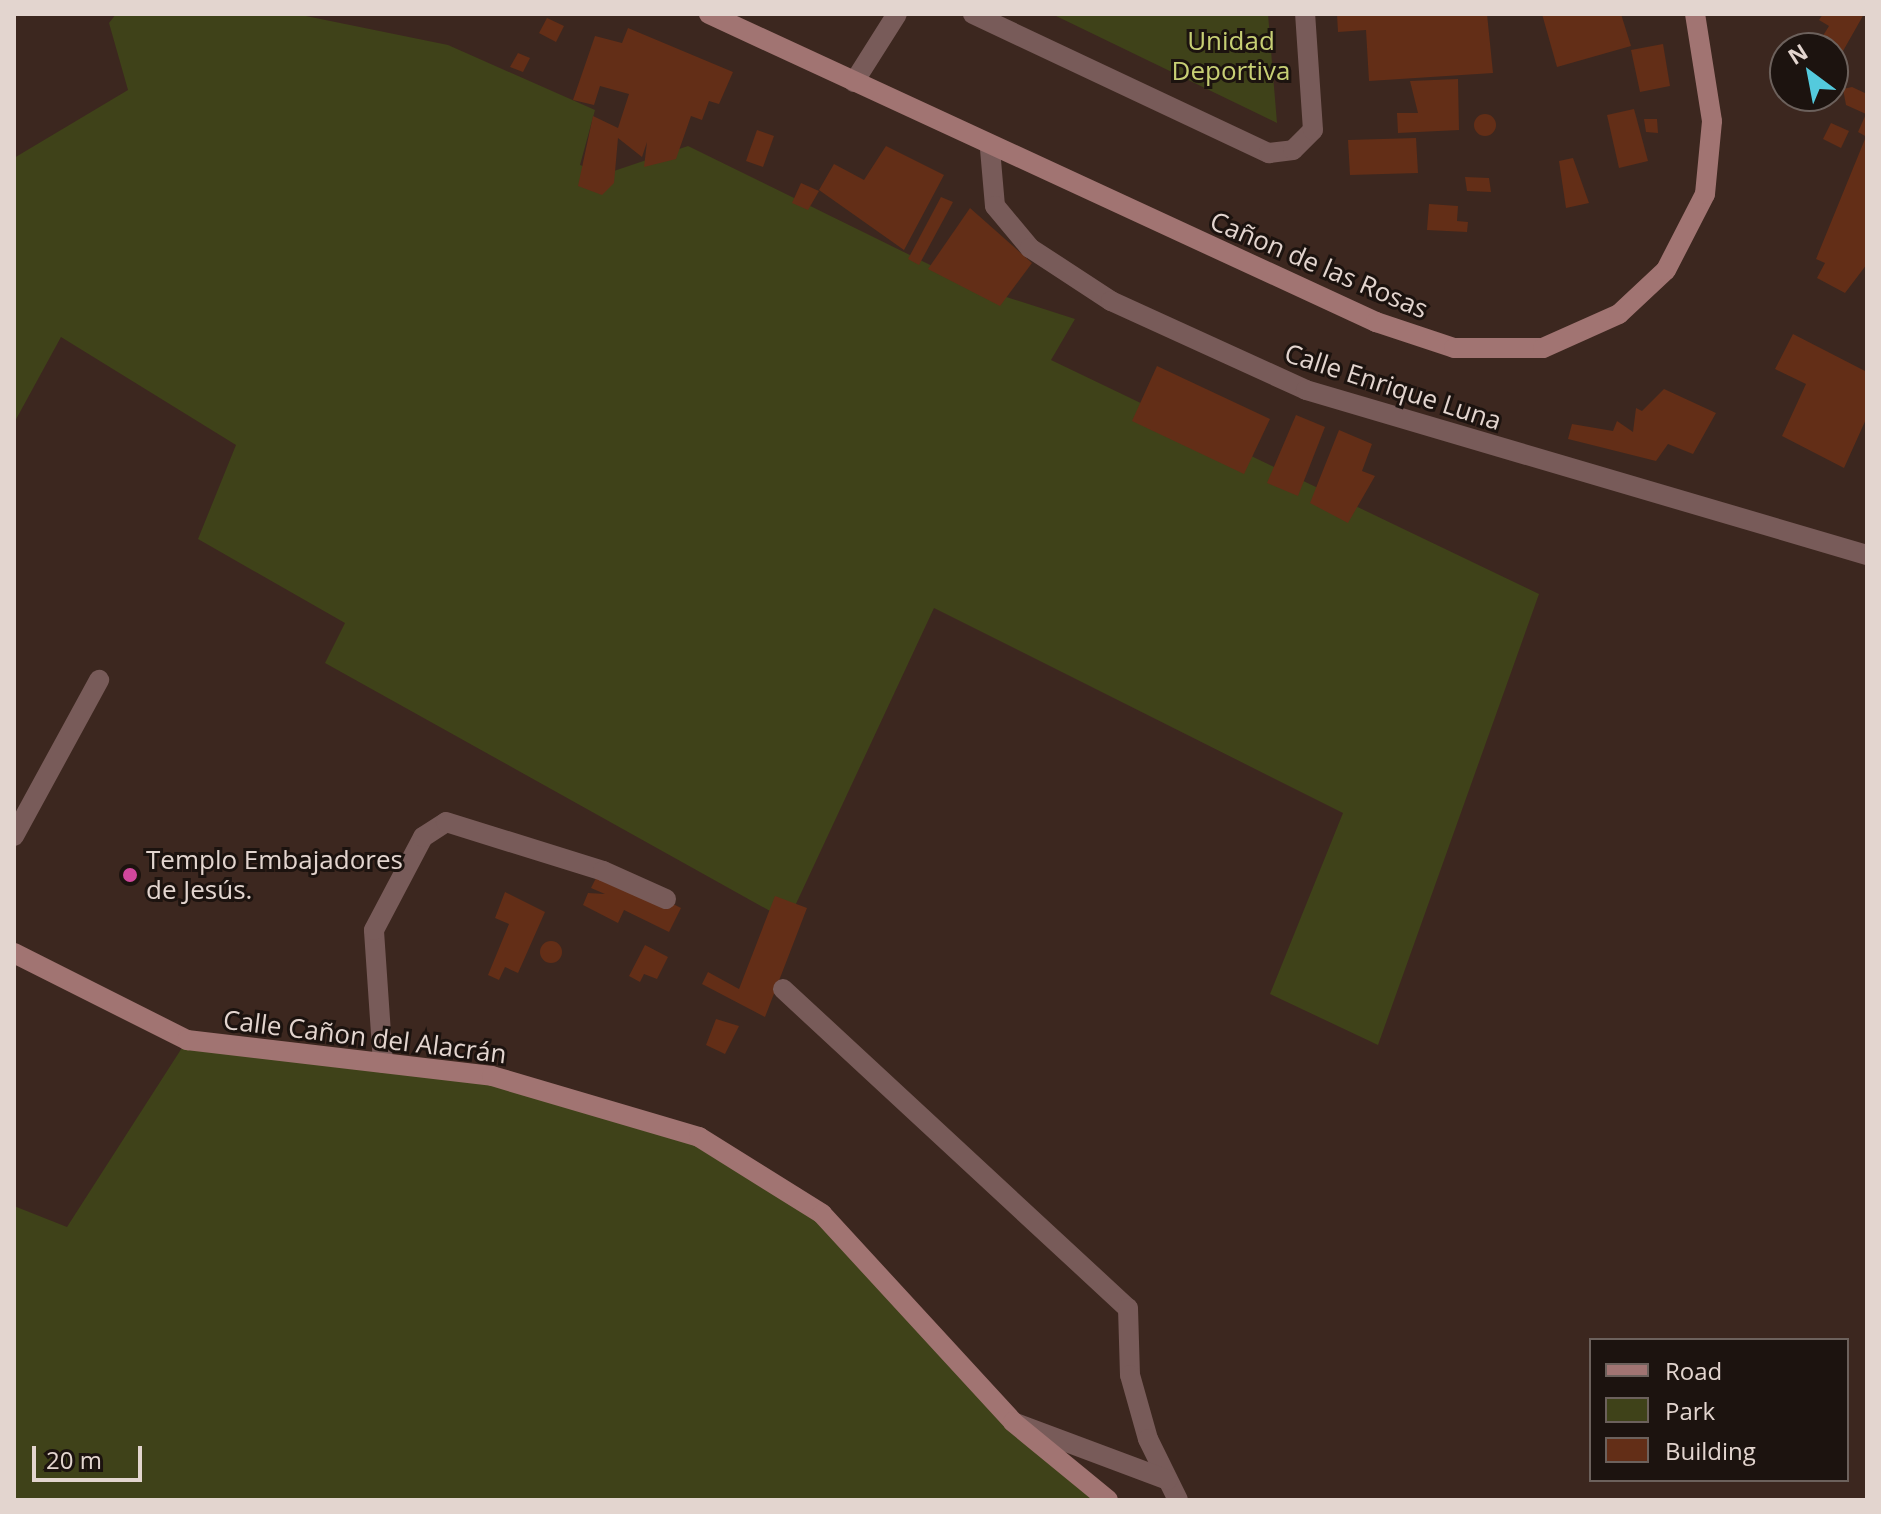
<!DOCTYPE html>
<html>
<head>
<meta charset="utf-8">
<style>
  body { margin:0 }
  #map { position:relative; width:1881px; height:1514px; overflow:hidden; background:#3c271f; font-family:"Open Sans",sans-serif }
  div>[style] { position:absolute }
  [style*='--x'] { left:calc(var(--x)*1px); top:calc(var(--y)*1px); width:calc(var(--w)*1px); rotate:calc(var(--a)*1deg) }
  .green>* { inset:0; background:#3f4219 }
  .building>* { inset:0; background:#632e17 }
  .round { border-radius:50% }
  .service>* { height:20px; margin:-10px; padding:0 10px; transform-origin:10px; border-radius:10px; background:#785b59 }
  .minor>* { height:20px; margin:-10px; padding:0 10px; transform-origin:10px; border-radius:10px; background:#785b59 }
  .secondary>* { height:20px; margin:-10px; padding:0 10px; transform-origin:10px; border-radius:10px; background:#a17472 }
  .dots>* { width:22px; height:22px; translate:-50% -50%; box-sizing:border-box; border:4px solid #1c130f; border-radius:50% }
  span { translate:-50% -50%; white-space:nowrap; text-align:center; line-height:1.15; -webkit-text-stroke:6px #1c130f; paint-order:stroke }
  .park-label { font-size:26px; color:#c7cf74 }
  .street-label { font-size:26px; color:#e3d5cf }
  .poi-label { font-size:26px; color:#e3d5cf }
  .left { translate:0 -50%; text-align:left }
  .frame { position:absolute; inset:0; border:16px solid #e3d5cf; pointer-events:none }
  .legend { position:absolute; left:1589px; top:1338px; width:260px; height:144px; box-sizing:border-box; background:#1c130f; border:2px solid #6c615c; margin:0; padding:10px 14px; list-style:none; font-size:24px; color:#e3d5cf }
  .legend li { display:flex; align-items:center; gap:16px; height:40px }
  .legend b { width:40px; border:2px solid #6c615c }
  .north { position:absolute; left:1769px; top:32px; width:80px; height:80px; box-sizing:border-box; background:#1c130f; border:2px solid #6c615c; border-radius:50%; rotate:328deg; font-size:22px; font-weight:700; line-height:32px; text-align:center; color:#e3d5cf }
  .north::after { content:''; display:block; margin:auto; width:28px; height:36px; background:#54cadd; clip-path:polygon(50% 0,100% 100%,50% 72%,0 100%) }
  .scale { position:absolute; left:32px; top:1446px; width:110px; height:36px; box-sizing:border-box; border:4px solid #e3d5cf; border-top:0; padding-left:10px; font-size:24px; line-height:28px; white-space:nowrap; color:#e3d5cf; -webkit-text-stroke:6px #1c130f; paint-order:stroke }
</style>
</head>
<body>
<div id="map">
  <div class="green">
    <i style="clip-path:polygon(116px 14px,296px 14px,448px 45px,595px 110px,580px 165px,605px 174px,688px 146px,975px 287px,1075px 319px,1051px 360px,1539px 594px,1378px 1045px,1270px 994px,1343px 813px,934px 608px,788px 921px,325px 663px,345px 623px,198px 539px,236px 445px,61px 337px,14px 423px,14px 158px,128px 90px,109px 23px)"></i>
    <i style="clip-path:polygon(1052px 14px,1268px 14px,1277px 123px)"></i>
    <i style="clip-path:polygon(187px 1040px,492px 1076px,699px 1137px,822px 1214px,1013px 1422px,1108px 1500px,14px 1500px,14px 1206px,67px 1227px)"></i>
  </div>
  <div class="building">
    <i style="clip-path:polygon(1337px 14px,1487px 14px,1493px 73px,1369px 81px,1366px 30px,1338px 32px)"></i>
    <i style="clip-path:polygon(1542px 14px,1621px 14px,1631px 46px,1557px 67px)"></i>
    <i style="clip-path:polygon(1823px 14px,1864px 14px,1843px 51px,1821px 39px,1829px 26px,1819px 20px)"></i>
    <i style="clip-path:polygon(547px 18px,564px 26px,556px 42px,539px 33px)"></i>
    <i style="clip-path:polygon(628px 28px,733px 72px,719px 104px,709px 101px,702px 120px,691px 116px,676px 159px,644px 167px,647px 142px,642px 157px,618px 138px,614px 183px,602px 195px,578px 186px,593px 116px,618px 128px,629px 94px,600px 86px,594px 105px,573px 100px,595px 36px,622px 43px)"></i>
    <i style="clip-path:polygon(1663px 44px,1670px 86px,1640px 92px,1631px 50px)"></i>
    <i style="clip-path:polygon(518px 53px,530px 58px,523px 72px,510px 67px)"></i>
    <i style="clip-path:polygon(1458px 79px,1459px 130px,1398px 133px,1397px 113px,1418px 113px,1410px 81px)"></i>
    <i style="clip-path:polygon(1852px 87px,1867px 94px,1867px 137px,1858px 132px,1866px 114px,1846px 105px,1843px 89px)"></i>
    <i style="clip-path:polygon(1634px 109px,1648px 161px,1619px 168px,1607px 115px)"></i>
    <i class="round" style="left:1474px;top:114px;width:22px;height:22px"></i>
    <i style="clip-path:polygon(1644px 119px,1657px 119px,1658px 133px,1646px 132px)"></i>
    <i style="clip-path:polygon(1831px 123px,1849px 131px,1841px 148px,1823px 139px)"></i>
    <i style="clip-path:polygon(757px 130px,774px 136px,763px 167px,746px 161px)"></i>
    <i style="clip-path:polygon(1416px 138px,1418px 173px,1350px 175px,1348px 140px)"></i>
    <i style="clip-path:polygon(1865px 139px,1867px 264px,1845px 293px,1817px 278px,1825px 263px,1816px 259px)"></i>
    <i style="clip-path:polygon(886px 146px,944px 175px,904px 250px,819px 190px,834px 164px,864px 180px)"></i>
    <i style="clip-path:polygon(1573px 158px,1589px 203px,1566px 208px,1559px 161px)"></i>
    <i style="clip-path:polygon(1465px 177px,1489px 178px,1491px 192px,1467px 191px)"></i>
    <i style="clip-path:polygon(801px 183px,819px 191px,808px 210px,792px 203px)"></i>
    <i style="clip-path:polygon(941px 197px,953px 202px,919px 265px,908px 259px)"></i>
    <i style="clip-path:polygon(1429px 204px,1458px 206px,1457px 221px,1468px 222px,1467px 232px,1427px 230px)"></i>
    <i style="clip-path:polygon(970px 208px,1032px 263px,1000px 306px,928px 269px)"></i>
    <i style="clip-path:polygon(1793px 334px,1867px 372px,1867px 417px,1844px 468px,1782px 436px,1806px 384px,1775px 369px)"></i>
    <i style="clip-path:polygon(1157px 366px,1270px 419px,1244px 474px,1132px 421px)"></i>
    <i style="clip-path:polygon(1664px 389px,1716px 413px,1693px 454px,1668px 444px,1656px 461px,1568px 439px,1572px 424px,1613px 431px,1617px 421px,1633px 432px,1636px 408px,1642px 411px)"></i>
    <i style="clip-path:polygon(1296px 415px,1325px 427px,1298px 496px,1267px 483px)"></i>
    <i style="clip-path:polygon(1339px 430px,1372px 444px,1362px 471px,1375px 476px,1348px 523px,1310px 503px)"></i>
    <i style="clip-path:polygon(601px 868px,681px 908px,669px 932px,624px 910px,618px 923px,583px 905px,588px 893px,605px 894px,591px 888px)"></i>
    <i style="clip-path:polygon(505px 892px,545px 912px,518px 973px,505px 967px,499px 980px,488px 975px,509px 924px,495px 918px)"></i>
    <i style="clip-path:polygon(775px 896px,807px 908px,765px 1017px,702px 984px,708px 972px,739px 989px)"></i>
    <i class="round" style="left:540px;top:941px;width:22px;height:22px"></i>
    <i style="clip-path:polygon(645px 945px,668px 957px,657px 979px,644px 974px,640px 982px,629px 976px)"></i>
    <i style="clip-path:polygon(716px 1019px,739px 1026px,725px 1054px,706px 1045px)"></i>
  </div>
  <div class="service">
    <i style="--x:14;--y:836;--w:178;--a:-61.4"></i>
  </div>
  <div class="minor">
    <i style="--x:973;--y:14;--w:327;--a:25.2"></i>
    <i style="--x:1269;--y:153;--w:24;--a:-7"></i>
    <i style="--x:1293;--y:150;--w:28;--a:-45"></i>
    <i style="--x:1313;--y:130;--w:116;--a:-93.9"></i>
    <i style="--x:854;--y:82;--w:80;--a:-57.7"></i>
    <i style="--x:990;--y:149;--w:57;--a:85"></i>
    <i style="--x:995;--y:206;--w:55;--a:50.2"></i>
    <i style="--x:1030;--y:248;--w:97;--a:33.2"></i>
    <i style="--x:1111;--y:301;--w:214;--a:24.5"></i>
    <i style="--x:1306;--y:390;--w:585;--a:16.39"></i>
    <i style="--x:783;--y:989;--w:470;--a:42.8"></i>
    <i style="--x:1128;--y:1308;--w:67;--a:88.3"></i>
    <i style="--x:1130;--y:1375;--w:66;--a:74.3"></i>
    <i style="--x:1148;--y:1439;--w:68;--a:63.8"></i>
    <i style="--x:383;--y:1063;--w:133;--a:-93.9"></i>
    <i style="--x:374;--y:930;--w:105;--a:-62.2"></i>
    <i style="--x:423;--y:837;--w:27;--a:-33"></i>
    <i style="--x:446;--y:822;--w:164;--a:17.3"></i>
    <i style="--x:603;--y:871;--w:69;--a:24"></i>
    <i style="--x:1013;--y:1422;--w:165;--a:20.5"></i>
  </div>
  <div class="secondary">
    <i style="--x:709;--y:14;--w:735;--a:24.79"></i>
    <i style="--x:1376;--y:322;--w:82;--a:18.4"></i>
    <i style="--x:1454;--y:348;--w:89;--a:0"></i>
    <i style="--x:1543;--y:348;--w:83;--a:-24.1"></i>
    <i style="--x:1619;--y:314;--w:64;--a:-43.1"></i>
    <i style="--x:1666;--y:270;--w:85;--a:-62.8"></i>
    <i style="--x:1705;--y:194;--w:73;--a:-84.5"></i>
    <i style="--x:1712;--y:121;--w:108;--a:-99"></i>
    <i style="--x:14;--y:953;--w:194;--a:26.7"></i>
    <i style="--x:187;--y:1040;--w:307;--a:6.7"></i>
    <i style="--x:492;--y:1076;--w:216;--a:16.4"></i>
    <i style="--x:699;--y:1137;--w:145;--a:32"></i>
    <i style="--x:822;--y:1214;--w:282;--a:47.4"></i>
    <i style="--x:1013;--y:1422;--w:123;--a:39.4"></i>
  </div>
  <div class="dots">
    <i style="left:130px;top:875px;background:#d1479c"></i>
  </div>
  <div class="park-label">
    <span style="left:1231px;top:56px">Unidad<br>Deportiva</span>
  </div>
  <div class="street-label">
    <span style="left:1319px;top:265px;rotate:23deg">Cañon de las Rosas</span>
    <span style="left:1393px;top:387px;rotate:18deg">Calle Enrique Luna</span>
    <span style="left:365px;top:1037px;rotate:7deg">Calle Cañon del Alacrán</span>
  </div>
  <div class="poi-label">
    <span class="left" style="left:146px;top:875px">Templo Embajadores<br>de Jesús.</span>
  </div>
  <div class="frame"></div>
  <ul class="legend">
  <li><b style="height:10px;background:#a17472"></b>Road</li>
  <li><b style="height:22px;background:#3f4219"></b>Park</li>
  <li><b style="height:22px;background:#632e17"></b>Building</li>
  </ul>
  <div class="north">N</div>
  <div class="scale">20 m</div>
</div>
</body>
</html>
